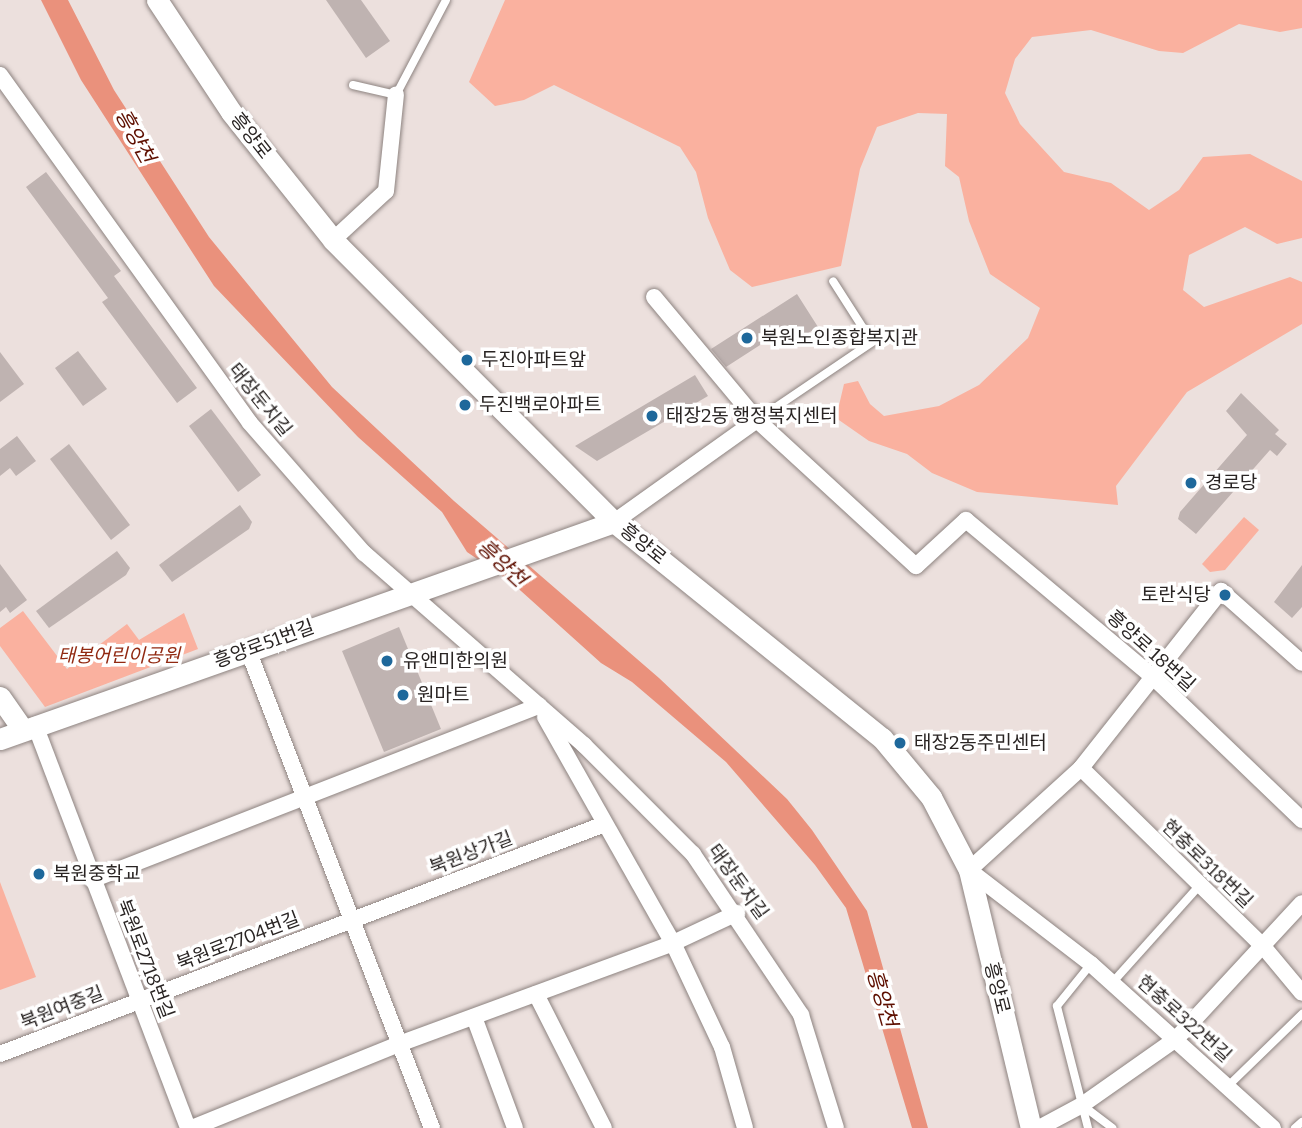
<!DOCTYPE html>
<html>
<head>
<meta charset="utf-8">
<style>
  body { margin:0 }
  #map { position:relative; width:1302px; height:1128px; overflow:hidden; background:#ece0dd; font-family:Bitter,"Noto Sans KR",serif }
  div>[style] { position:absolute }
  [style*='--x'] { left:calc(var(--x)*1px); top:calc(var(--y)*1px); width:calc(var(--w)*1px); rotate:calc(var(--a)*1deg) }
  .green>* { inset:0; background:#fab19f }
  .water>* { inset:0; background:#ea917c }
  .building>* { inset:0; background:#bfb3b1 }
  .roads { filter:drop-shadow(0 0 2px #8d8380) drop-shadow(0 0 2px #8d8380) }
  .service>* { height:8px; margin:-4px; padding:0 4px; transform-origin:4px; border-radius:4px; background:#fff }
  .minor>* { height:16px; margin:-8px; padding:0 8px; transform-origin:8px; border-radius:8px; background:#fff }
  .tertiary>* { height:21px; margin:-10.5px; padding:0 10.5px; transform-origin:10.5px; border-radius:10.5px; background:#fff }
  .dots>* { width:19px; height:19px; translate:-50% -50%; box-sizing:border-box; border:4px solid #fff; border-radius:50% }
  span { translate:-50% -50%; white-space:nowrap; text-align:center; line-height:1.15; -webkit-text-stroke:7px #fff; paint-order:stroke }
  .street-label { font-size:19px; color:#292423 }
  .poi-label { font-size:19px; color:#292423 }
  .left { translate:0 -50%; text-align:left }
  .right { translate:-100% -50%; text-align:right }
  .park-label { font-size:19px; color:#912911; font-style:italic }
  .water-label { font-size:21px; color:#5e0f00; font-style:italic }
</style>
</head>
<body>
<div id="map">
  <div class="green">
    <i style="clip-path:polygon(505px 0,1302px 0,1302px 28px,1280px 32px,1239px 24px,1183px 53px,1159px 51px,1091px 30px,1032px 37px,1015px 59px,1005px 93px,1020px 124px,1064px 172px,1111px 183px,1149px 210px,1179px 190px,1203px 157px,1250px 154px,1302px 181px,1302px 238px,1277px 244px,1245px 227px,1189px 255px,1183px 290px,1204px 307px,1290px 277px,1302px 282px,1302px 324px,1187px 392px,1116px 486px,1118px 505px,977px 492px,932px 473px,907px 454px,869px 441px,836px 418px,844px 384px,858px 381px,870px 404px,884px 416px,939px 406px,979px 385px,1028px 338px,1040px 308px,990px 274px,969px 221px,959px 177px,945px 166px,947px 114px,918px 113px,877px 127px,860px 169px,841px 266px,752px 287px,730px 270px,708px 218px,696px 172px,680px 147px,554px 85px,524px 100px,495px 106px,469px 82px)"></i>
    <i style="clip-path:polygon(1244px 517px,1259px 530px,1225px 570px,1210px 572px,1202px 564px)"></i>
    <i style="clip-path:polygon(23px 611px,67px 669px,127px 624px,139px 640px,184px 613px,198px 649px,45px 707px,0 646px,0 628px)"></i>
    <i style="clip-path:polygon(0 882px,36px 977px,0 990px)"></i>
  </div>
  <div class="water">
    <i style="clip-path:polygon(41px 0,68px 0,114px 90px,209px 237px,332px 387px,454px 501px,659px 678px,787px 799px,812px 830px,867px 911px,928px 1128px,912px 1128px,846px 908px,815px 865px,726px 762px,632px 682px,601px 663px,511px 582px,467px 552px,442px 512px,358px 437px,214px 286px,81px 80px)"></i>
  </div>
  <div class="building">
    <i style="clip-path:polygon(326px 0,361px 0,390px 41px,366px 58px)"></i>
    <i style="clip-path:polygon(46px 172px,121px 271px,114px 276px,197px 388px,177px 403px,102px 302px,108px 298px,26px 187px)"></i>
    <i style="clip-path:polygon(797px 294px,818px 327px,787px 346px,779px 333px,726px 367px,711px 349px)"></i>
    <i style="clip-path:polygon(78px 351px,107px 389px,83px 406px,55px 368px)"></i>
    <i style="clip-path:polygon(0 352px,24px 384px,0 402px)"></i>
    <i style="clip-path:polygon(695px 375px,708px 396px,597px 461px,575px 446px)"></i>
    <i style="clip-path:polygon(1241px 393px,1279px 430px,1275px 434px,1287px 444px,1277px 456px,1270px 450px,1196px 534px,1178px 519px,1180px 512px,1247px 435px,1226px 411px)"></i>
    <i style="clip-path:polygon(211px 409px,261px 475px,238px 492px,189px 426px)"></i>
    <i style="clip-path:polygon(17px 436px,36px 461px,16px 476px,10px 468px,0 476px,0 449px)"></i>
    <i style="clip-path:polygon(69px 444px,130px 525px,111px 540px,50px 459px)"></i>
    <i style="clip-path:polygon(240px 505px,252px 522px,249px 529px,172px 582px,159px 565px)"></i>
    <i style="clip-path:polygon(117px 551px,130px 568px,126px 575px,49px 628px,36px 611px)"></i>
    <i style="clip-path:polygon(0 564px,27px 600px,10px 613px,6px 607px,0 612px)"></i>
    <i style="clip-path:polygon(1302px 565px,1302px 607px,1292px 618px,1274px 602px)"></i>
    <i style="clip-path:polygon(399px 627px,441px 729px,384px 752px,342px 651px)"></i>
  </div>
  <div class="roads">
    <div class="service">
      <i style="--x:353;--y:85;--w:44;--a:13.1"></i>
      <i style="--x:396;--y:95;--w:107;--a:-62.2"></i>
      <i style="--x:757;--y:420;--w:139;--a:-34.1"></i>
      <i style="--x:872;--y:342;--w:72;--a:-122.6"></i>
      <i style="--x:1112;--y:983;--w:129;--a:-48.1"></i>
      <i style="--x:1227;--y:1087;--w:105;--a:-44.2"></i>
      <i style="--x:1082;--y:1105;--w:38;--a:37"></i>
      <i style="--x:1088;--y:1128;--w:126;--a:-104.3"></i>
      <i style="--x:1057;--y:1006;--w:54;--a:-51"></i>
      <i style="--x:1295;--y:1128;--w:9;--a:-41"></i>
    </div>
    <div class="minor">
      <i style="--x:0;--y:75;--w:428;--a:54.3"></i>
      <i style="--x:250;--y:423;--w:173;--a:48.8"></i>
      <i style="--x:364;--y:553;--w:292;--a:41.1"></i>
      <i style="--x:584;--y:745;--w:154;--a:45"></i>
      <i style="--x:693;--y:854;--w:194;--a:56.1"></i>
      <i style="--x:801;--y:1015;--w:118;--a:72.8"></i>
      <i style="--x:333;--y:240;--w:72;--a:-42.8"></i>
      <i style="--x:386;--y:191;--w:97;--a:-84.1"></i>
      <i style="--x:654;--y:297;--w:160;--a:50.1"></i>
      <i style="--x:614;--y:522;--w:176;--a:-35.5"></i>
      <i style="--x:757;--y:420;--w:216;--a:42.6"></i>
      <i style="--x:916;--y:566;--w:68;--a:-42.6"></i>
      <i style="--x:966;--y:520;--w:246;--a:40"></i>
      <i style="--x:1154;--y:678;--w:205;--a:43.8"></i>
      <i style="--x:248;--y:650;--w:512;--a:68.95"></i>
      <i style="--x:545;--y:717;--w:260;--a:60.5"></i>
      <i style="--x:673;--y:943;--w:115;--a:64.8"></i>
      <i style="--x:722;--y:1047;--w:84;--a:74.1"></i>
      <i style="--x:35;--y:725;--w:431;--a:69.2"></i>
      <i style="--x:1081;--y:768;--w:253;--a:44.4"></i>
      <i style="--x:1262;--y:945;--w:62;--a:50.2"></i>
      <i style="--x:92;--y:880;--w:480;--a:-21.3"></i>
      <i style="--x:536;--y:994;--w:150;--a:63.1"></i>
      <i style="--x:474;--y:1017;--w:118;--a:69.7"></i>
      <i style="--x:0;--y:1054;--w:647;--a:-20.82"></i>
      <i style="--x:192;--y:1128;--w:223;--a:-22.1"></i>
      <i style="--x:399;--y:1044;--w:292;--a:-20.2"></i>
      <i style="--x:673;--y:943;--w:71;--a:-25.1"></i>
      <i style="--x:1039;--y:1128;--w:49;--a:-28.1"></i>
      <i style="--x:1082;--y:1105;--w:115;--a:-35.1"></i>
      <i style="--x:1176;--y:1039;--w:185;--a:-47.2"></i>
      <i style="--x:1273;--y:1128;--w:245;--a:-138"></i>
      <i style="--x:1091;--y:964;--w:154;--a:-142.4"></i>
      <i style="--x:969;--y:870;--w:151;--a:-42.3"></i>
      <i style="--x:1081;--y:768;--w:226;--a:-51.7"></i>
      <i style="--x:1221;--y:591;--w:108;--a:41.6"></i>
    </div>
    <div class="tertiary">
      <i style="--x:157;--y:0;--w:134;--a:56.5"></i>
      <i style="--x:231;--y:112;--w:164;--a:51.4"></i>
      <i style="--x:333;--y:240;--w:398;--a:45.1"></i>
      <i style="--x:614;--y:522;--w:344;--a:38.9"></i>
      <i style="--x:882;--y:738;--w:77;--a:50.3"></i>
      <i style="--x:931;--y:797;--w:82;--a:62.5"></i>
      <i style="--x:969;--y:870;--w:265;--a:76.5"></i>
      <i style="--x:0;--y:697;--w:40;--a:55.1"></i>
      <i style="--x:0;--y:739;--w:651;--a:-19.46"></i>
    </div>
  </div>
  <div class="dots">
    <i style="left:747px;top:338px;background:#1e689b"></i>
    <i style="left:467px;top:360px;background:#1e689b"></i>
    <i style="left:465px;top:405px;background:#1e689b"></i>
    <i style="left:652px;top:416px;background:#1e689b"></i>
    <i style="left:1191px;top:483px;background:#1e689b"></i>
    <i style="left:1225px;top:595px;background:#1e689b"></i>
    <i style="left:387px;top:661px;background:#1e689b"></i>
    <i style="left:403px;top:695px;background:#1e689b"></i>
    <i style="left:900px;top:743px;background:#1e689b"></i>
    <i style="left:39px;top:874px;background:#1e689b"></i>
  </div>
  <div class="street-label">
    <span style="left:251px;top:136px;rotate:52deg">흥양로</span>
    <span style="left:260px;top:400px;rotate:51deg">태장둔치길</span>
    <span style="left:643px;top:544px;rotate:39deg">흥양로</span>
    <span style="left:264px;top:644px;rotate:-20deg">흥양로51번길</span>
    <span style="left:1151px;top:651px;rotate:42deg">흥양로 18번길</span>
    <span style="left:471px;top:853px;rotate:-21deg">북원상가길</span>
    <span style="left:1207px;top:864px;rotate:44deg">현충로318번길</span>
    <span style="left:738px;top:882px;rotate:54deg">태장둔치길</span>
    <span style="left:238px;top:941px;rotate:-21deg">북원로2704번길</span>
    <span style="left:145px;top:959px;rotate:69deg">북원로2718번길</span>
    <span style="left:997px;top:988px;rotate:76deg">흥양로</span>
    <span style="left:62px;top:1008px;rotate:-21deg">북원여중길</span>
    <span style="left:1184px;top:1019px;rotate:42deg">현충로322번길</span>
  </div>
  <div class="poi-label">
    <span class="left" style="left:761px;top:338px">북원노인종합복지관</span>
    <span class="left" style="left:481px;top:360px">두진아파트앞</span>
    <span class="left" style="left:479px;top:405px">두진백로아파트</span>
    <span class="left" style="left:666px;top:416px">태장2동 행정복지센터</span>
    <span class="left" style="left:1205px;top:483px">경로당</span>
    <span class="right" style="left:1211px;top:595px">토란식당</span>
    <span class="left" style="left:403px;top:661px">유앤미한의원</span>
    <span class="left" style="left:417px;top:695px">원마트</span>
    <span class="left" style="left:914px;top:743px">태장2동주민센터</span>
    <span class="left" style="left:53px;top:874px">북원중학교</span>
  </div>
  <div class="park-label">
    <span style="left:119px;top:656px">태봉어린이공원</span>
  </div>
  <div class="water-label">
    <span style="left:135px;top:136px;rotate:61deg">흥양천</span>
    <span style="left:502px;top:563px;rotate:43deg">흥양천</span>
    <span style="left:882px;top:998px;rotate:74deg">흥양천</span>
  </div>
</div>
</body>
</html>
